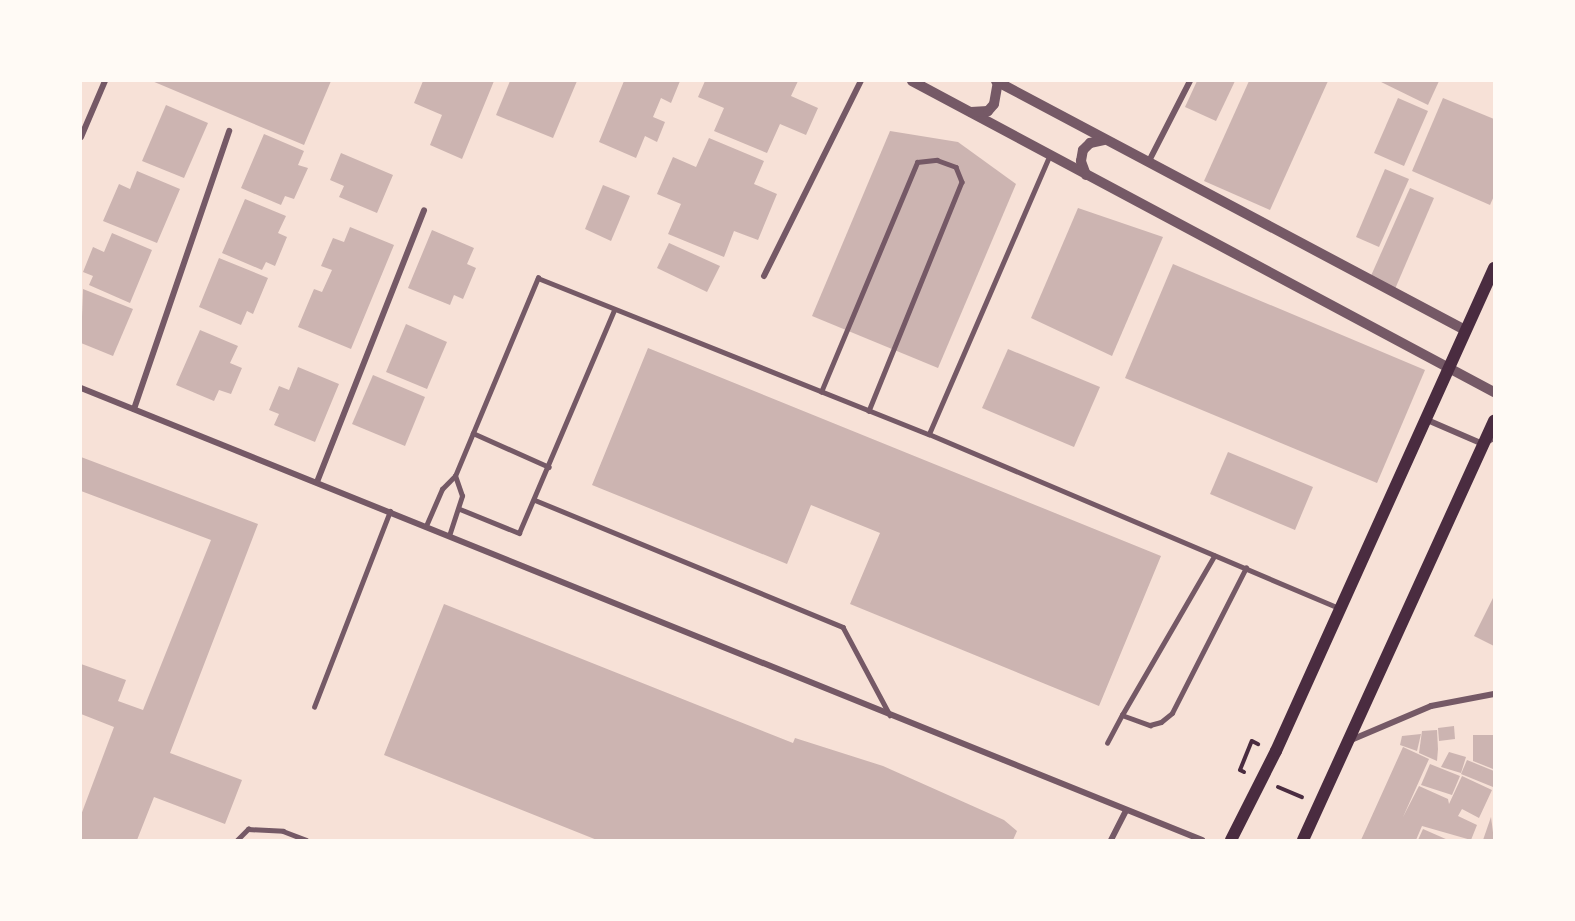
<!DOCTYPE html>
<html>
<head>
<meta charset="utf-8">
<style>
  body { margin:0 }
  #map { position:relative; width:1575px; height:921px; overflow:hidden; background:#f7e1d7; font-family:"DejaVu Sans",sans-serif }
  div>[style] { position:absolute }
  [style*='--x'] { left:calc(var(--x)*1px); top:calc(var(--y)*1px); width:calc(var(--w)*1px); rotate:calc(var(--a)*1deg) }
  .building>* { inset:0; background:#ccb4b1 }
  .path>* { height:4px; margin:-2px; padding:0 2px; transform-origin:2px; border-radius:2px; background:#4a2c40 }
  .service>* { height:4.5px; margin:-2.25px; padding:0 2.25px; transform-origin:2.25px; border-radius:2.25px; background:#755966 }
  .minor>* { height:6px; margin:-3px; padding:0 3px; transform-origin:3px; border-radius:3px; background:#755966 }
  .tertiary>* { height:10px; margin:-5px; padding:0 5px; transform-origin:5px; border-radius:5px; background:#755966 }
  .secondary>* { height:12px; margin:-6px; padding:0 6px; transform-origin:6px; border-radius:6px; background:#4a2c40 }
  span { translate:-50% -50%; white-space:nowrap; text-align:center; line-height:1.15; -webkit-text-stroke:6px #fffaf5; paint-order:stroke }
  .frame { position:absolute; inset:0; border:82px solid #fffaf5; pointer-events:none }
</style>
</head>
<body>
<div id="map">
  <div class="building">
    <i style="clip-path:polygon(152px 81px,331px 81px,304px 145px)"></i>
    <i style="clip-path:polygon(423px 81px,494px 81px,462px 159px,430px 145px,442px 115px,414px 103px)"></i>
    <i style="clip-path:polygon(510px 81px,577px 81px,553px 138px,496px 115px)"></i>
    <i style="clip-path:polygon(624px 81px,680px 81px,671px 103px,661px 98px,653px 117px,665px 122px,657px 142px,645px 136px,636px 158px,599px 142px)"></i>
    <i style="clip-path:polygon(705px 81px,798px 81px,791px 96px,818px 108px,806px 135px,780px 124px,767px 153px,714px 131px,724px 108px,698px 97px)"></i>
    <i style="clip-path:polygon(1197px 81px,1235px 81px,1216px 121px,1185px 107px)"></i>
    <i style="clip-path:polygon(1249px 81px,1328px 81px,1270px 210px,1204px 181px)"></i>
    <i style="clip-path:polygon(1379px 81px,1439px 81px,1428px 105px)"></i>
    <i style="clip-path:polygon(1398px 98px,1428px 111px,1404px 166px,1374px 153px)"></i>
    <i style="clip-path:polygon(1443px 98px,1494px 119px,1494px 196px,1490px 205px,1412px 171px)"></i>
    <i style="clip-path:polygon(166px 105px,208px 123px,184px 178px,142px 161px)"></i>
    <i style="clip-path:polygon(890px 131px,958px 142px,1016px 184px,938px 368px,812px 316px)"></i>
    <i style="clip-path:polygon(264px 134px,304px 151px,298px 165px,308px 168px,294px 199px,285px 196px,281px 205px,241px 188px)"></i>
    <i style="clip-path:polygon(709px 138px,764px 161px,754px 184px,777px 194px,758px 240px,734px 231px,724px 257px,668px 234px,681px 204px,657px 194px,673px 157px,696px 167px)"></i>
    <i style="clip-path:polygon(341px 153px,393px 175px,377px 213px,339px 197px,344px 186px,330px 180px)"></i>
    <i style="clip-path:polygon(1385px 169px,1409px 179px,1379px 247px,1356px 237px)"></i>
    <i style="clip-path:polygon(137px 171px,180px 189px,157px 243px,103px 221px,119px 184px,130px 189px)"></i>
    <i style="clip-path:polygon(603px 185px,630px 196px,611px 241px,585px 229px)"></i>
    <i style="clip-path:polygon(1410px 188px,1434px 198px,1395px 289px,1370px 278px)"></i>
    <i style="clip-path:polygon(245px 199px,286px 216px,278px 233px,287px 237px,275px 266px,266px 262px,262px 270px,222px 253px)"></i>
    <i style="clip-path:polygon(1078px 208px,1163px 237px,1112px 356px,1031px 318px)"></i>
    <i style="clip-path:polygon(350px 227px,394px 245px,351px 349px,298px 327px,314px 289px,322px 292px,332px 270px,321px 266px,333px 238px,344px 242px)"></i>
    <i style="clip-path:polygon(432px 230px,474px 248px,467px 264px,476px 268px,463px 299px,454px 295px,450px 305px,408px 288px)"></i>
    <i style="clip-path:polygon(112px 233px,152px 250px,130px 303px,89px 285px,93px 276px,83px 272px,93px 247px,104px 252px)"></i>
    <i style="clip-path:polygon(669px 243px,720px 266px,707px 292px,657px 268px)"></i>
    <i style="clip-path:polygon(219px 258px,268px 278px,253px 314px,247px 311px,241px 325px,199px 307px)"></i>
    <i style="clip-path:polygon(1173px 264px,1425px 370px,1377px 483px,1125px 378px)"></i>
    <i style="clip-path:polygon(83px 289px,133px 309px,113px 356px,81px 343px)"></i>
    <i style="clip-path:polygon(406px 324px,447px 342px,427px 389px,386px 372px)"></i>
    <i style="clip-path:polygon(200px 330px,238px 346px,230px 363px,242px 368px,231px 394px,219px 390px,214px 401px,176px 385px)"></i>
    <i style="clip-path:polygon(648px 348px,1161px 556px,1099px 706px,850px 604px,880px 533px,811px 505px,787px 564px,592px 485px)"></i>
    <i style="clip-path:polygon(1008px 349px,1100px 387px,1074px 447px,982px 408px)"></i>
    <i style="clip-path:polygon(298px 367px,339px 384px,315px 442px,274px 425px,279px 414px,269px 410px,279px 386px,289px 390px)"></i>
    <i style="clip-path:polygon(373px 375px,425px 397px,405px 446px,352px 424px)"></i>
    <i style="clip-path:polygon(1228px 452px,1313px 487px,1295px 530px,1210px 494px)"></i>
    <i style="clip-path:polygon(81px 457px,258px 524px,170px 753px,242px 780px,225px 824px,154px 797px,137px 840px,81px 840px,81px 815px,114px 727px,81px 714px,81px 664px,126px 680px,118px 701px,143px 710px,211px 540px,81px 491px)"></i>
    <i style="clip-path:polygon(1494px 596px,1494px 646px,1474px 636px)"></i>
    <i style="clip-path:polygon(444px 604px,793px 743px,795px 738px,883px 766px,1004px 820px,1017px 831px,1013px 840px,597px 840px,384px 755px)"></i>
    <i style="clip-path:polygon(1454px 726px,1455px 739px,1439px 741px,1438px 728px)"></i>
    <i style="clip-path:polygon(1437px 730px,1438px 749px,1437px 761px,1419px 753px,1422px 731px)"></i>
    <i style="clip-path:polygon(1421px 734px,1417px 751px,1400px 745px,1402px 736px)"></i>
    <i style="clip-path:polygon(1473px 735px,1493px 735px,1493px 769px,1473px 761px)"></i>
    <i style="clip-path:polygon(1403px 747px,1429px 759px,1403px 817px,1419px 786px,1448px 799px,1449px 804px,1462px 776px,1492px 790px,1479px 818px,1462px 809px,1458px 816px,1477px 825px,1471px 840px,1422px 826px,1416px 840px,1361px 840px)"></i>
    <i style="clip-path:polygon(1449px 752px,1466px 757px,1461px 773px,1441px 767px)"></i>
    <i style="clip-path:polygon(1467px 760px,1494px 771px,1493px 787px,1461px 774px)"></i>
    <i style="clip-path:polygon(1430px 764px,1460px 776px,1452px 795px,1421px 785px)"></i>
    <i style="clip-path:polygon(1491px 817px,1494px 840px,1483px 840px)"></i>
    <i style="clip-path:polygon(1423px 829px,1448px 840px,1418px 840px)"></i>
  </div>
  <div class="path">
    <i style="--x:1244;--y:772;--w:4;--a:-153"></i>
    <i style="--x:1240;--y:770;--w:31;--a:-68"></i>
    <i style="--x:1252;--y:741;--w:7;--a:27"></i>
    <i style="--x:1278;--y:787;--w:26;--a:23"></i>
  </div>
  <div class="service">
    <i style="--x:821;--y:392;--w:249;--a:-67.3"></i>
    <i style="--x:917;--y:162;--w:20;--a:-6"></i>
    <i style="--x:937;--y:160;--w:20;--a:20"></i>
    <i style="--x:956;--y:167;--w:16;--a:68"></i>
    <i style="--x:962;--y:182;--w:247;--a:112.1"></i>
    <i style="--x:473;--y:433;--w:83;--a:24.1"></i>
    <i style="--x:929;--y:434;--w:304;--a:-66.6"></i>
    <i style="--x:535;--y:500;--w:333;--a:22.4"></i>
    <i style="--x:843;--y:627;--w:100;--a:61.9"></i>
    <i style="--x:460;--y:509;--w:64;--a:22.1"></i>
    <i style="--x:519;--y:533;--w:242;--a:-66.9"></i>
    <i style="--x:426;--y:526;--w:40;--a:-66.6"></i>
    <i style="--x:442;--y:489;--w:18;--a:-45"></i>
    <i style="--x:455;--y:476;--w:215;--a:-67.3"></i>
    <i style="--x:538;--y:278;--w:421;--a:21.8"></i>
    <i style="--x:929;--y:434;--w:445;--a:23"></i>
    <i style="--x:449;--y:536;--w:42;--a:-72"></i>
    <i style="--x:462;--y:496;--w:21;--a:-109"></i>
    <i style="--x:314;--y:707;--w:210;--a:-68.8"></i>
    <i style="--x:1122;--y:715;--w:184;--a:-59.9"></i>
    <i style="--x:1107;--y:743;--w:32;--a:-62"></i>
    <i style="--x:1122;--y:715;--w:30;--a:20"></i>
    <i style="--x:1150;--y:725;--w:11;--a:-15"></i>
    <i style="--x:1161;--y:722;--w:14;--a:-39"></i>
    <i style="--x:1172;--y:713;--w:163;--a:-63"></i>
    <i style="--x:237;--y:840;--w:16;--a:-45"></i>
    <i style="--x:248;--y:829;--w:35;--a:3"></i>
    <i style="--x:283;--y:831;--w:25;--a:21"></i>
  </div>
  <div class="minor">
    <i style="--x:81;--y:137;--w:61;--a:-66.8"></i>
    <i style="--x:1148;--y:163;--w:92;--a:-62.9"></i>
    <i style="--x:764;--y:276;--w:218;--a:-63.6"></i>
    <i style="--x:81;--y:388;--w:1209;--a:21.96"></i>
    <i style="--x:134;--y:409;--w:294;--a:-71.1"></i>
    <i style="--x:1425;--y:419;--w:63;--a:23.3"></i>
    <i style="--x:1483;--y:444;--w:13;--a:-29"></i>
    <i style="--x:317;--y:482;--w:292;--a:-68.5"></i>
    <i style="--x:1351;--y:740;--w:87;--a:-23"></i>
    <i style="--x:1431;--y:706;--w:64;--a:-10.8"></i>
    <i style="--x:1111;--y:840;--w:33;--a:-63"></i>
  </div>
  <div class="tertiary">
    <i style="--x:912;--y:81;--w:660;--a:28.12"></i>
    <i style="--x:996;--y:81;--w:531;--a:27.96"></i>
    <i style="--x:971;--y:112;--w:17;--a:-3"></i>
    <i style="--x:988;--y:111;--w:9;--a:-49"></i>
    <i style="--x:994;--y:104;--w:22;--a:-80"></i>
    <i style="--x:1086;--y:175;--w:15;--a:-110"></i>
    <i style="--x:1081;--y:161;--w:11;--a:-80"></i>
    <i style="--x:1083;--y:150;--w:10;--a:-45"></i>
    <i style="--x:1090;--y:143;--w:14;--a:-12"></i>
  </div>
  <div class="secondary">
    <i style="--x:1231;--y:840;--w:100;--a:-63.2"></i>
    <i style="--x:1276;--y:751;--w:530;--a:-65.71"></i>
    <i style="--x:1303;--y:840;--w:461;--a:-65.5"></i>
  </div>
  <div class="frame"></div>
</div>
</body>
</html>
